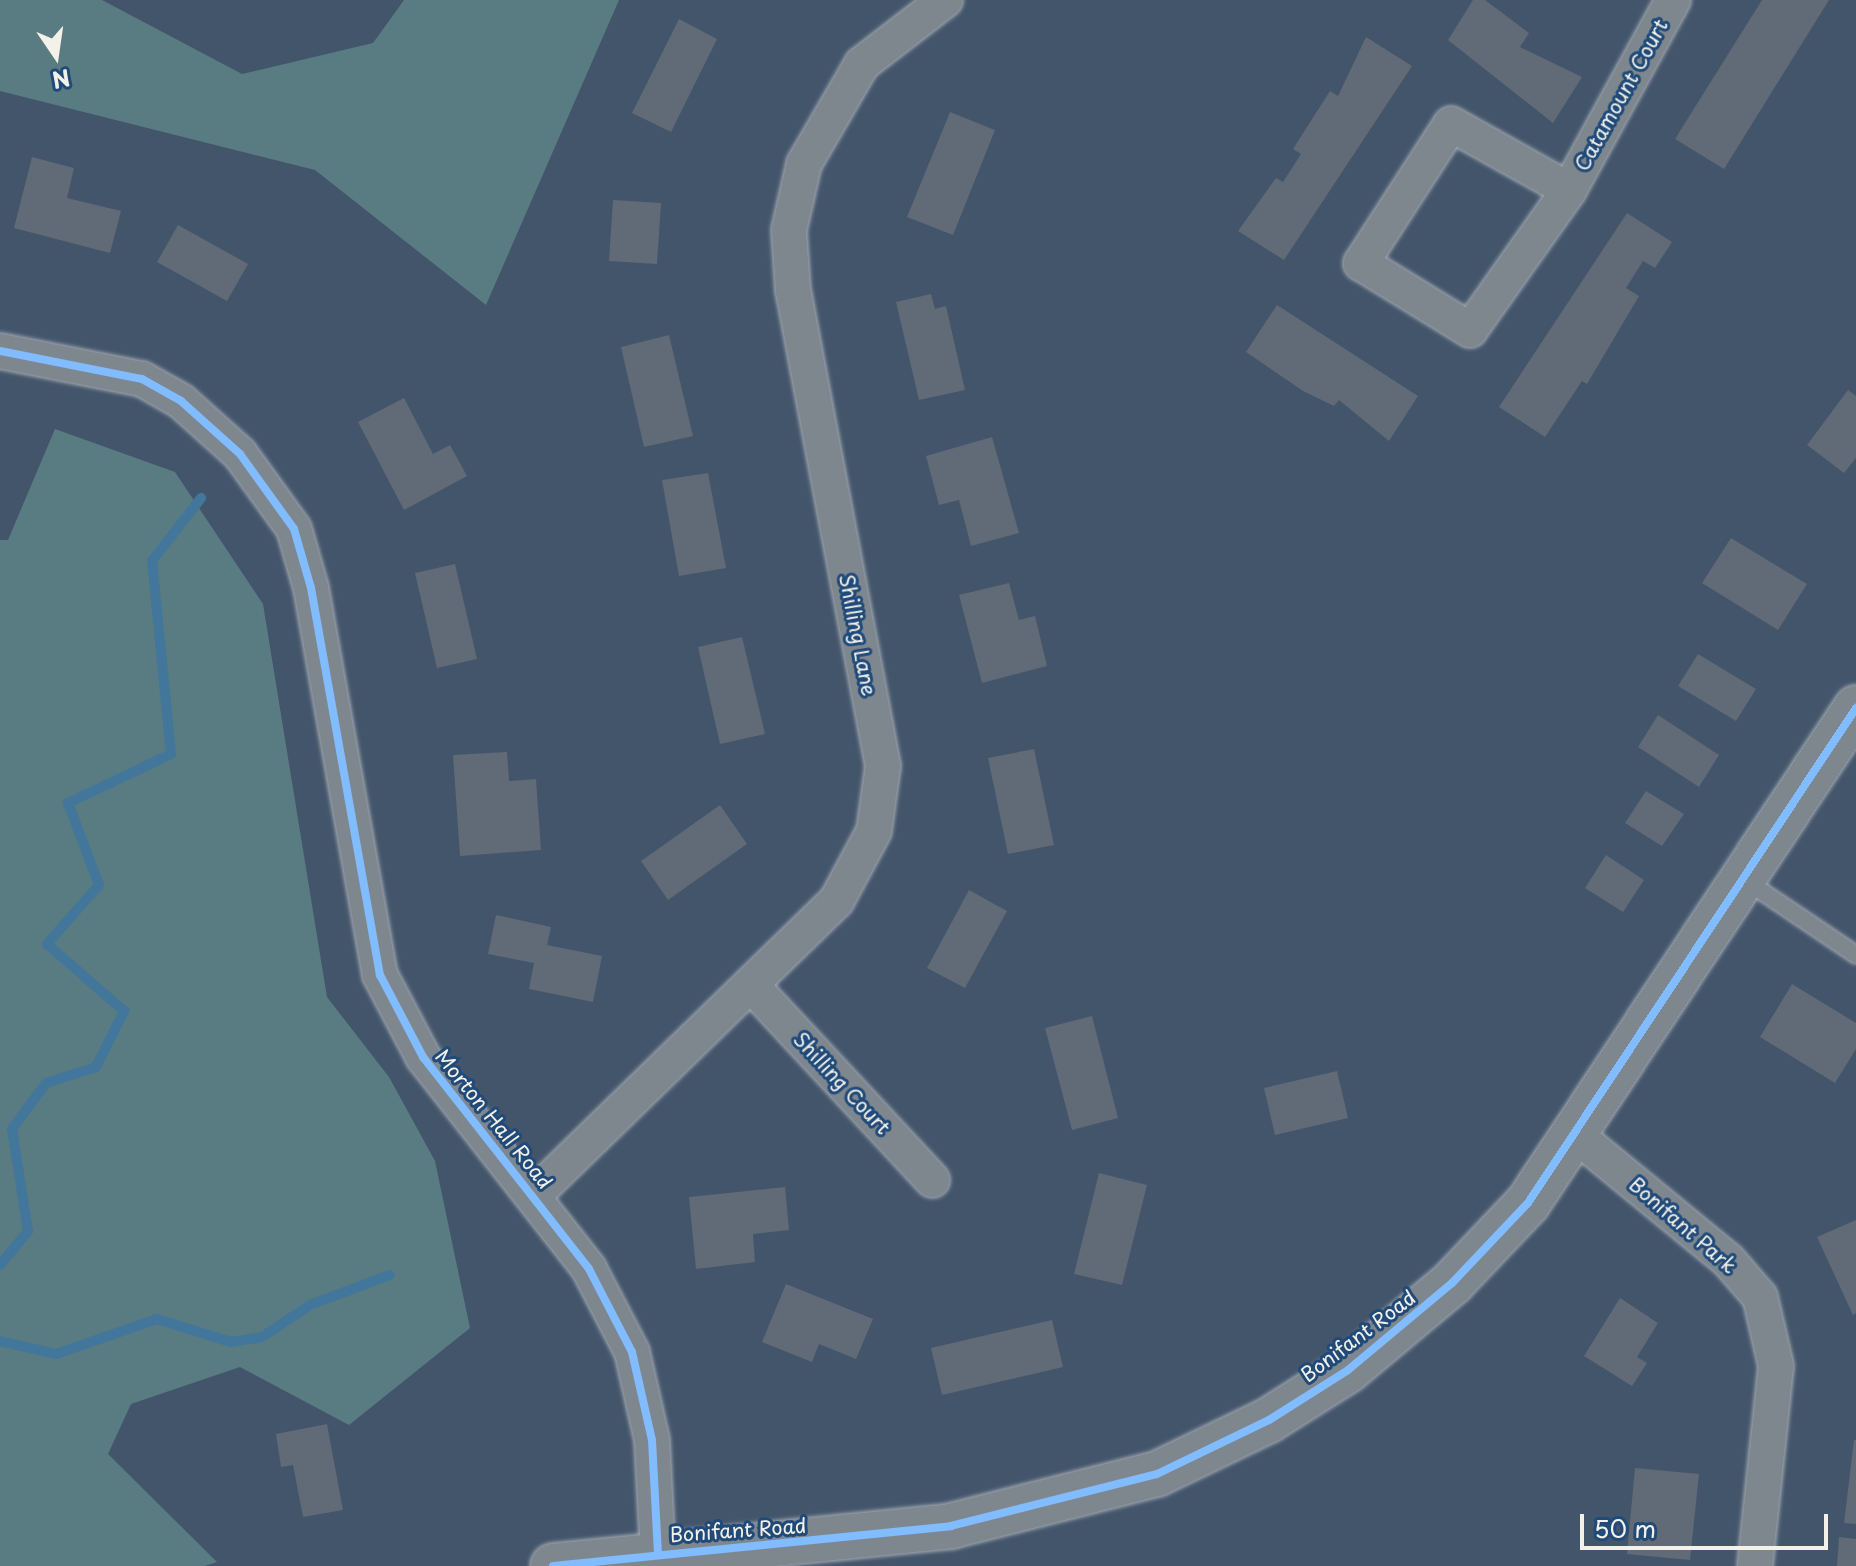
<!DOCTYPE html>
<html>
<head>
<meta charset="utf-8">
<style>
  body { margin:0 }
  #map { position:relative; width:1856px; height:1566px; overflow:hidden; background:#43556b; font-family:"Playpen Sans",sans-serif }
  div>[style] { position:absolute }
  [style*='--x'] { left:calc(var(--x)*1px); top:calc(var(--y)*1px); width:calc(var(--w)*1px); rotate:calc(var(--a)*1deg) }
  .green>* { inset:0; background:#597b82 }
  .stream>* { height:10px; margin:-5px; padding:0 5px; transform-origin:5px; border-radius:5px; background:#43769b }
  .building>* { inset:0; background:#616a77 }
  .roads { filter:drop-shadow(0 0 2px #a2aab2) drop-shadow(0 0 2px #a2aab2) }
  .lane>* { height:16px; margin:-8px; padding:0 8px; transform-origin:8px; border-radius:8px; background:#7e868e }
  .street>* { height:34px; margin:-17px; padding:0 17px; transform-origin:17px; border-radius:17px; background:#7e868e }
  .secondary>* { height:44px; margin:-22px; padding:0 22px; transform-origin:22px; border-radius:22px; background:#7e868e }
  .cycleway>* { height:8px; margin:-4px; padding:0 4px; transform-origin:4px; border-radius:4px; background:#80bcff }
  span { translate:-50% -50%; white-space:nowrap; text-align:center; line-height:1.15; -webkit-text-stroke:6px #1f4a7a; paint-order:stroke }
  .street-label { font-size:20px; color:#f4f1e8 }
  .north { position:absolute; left:16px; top:16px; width:80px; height:80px; -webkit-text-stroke:6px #1f4a7a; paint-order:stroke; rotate:167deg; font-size:22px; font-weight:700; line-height:32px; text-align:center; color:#f4f1e8 }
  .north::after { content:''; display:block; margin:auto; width:28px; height:36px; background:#f4f1e8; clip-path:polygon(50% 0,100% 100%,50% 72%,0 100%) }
  .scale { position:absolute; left:1580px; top:1514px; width:248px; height:36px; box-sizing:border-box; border:4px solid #f4f1e8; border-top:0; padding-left:10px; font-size:24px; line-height:28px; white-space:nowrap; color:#f4f1e8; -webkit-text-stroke:6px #1f4a7a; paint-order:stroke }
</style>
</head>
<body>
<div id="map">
  <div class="green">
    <i style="clip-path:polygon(0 0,102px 0,242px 74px,373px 43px,404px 0,619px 0,486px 305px,315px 170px,0 91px)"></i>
    <i style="clip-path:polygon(55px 429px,175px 472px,263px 604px,327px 997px,389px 1077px,435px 1161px,470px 1328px,349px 1425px,240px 1367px,131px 1404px,108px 1454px,217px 1562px,205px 1566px,0 1566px,0 540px,8px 540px)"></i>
  </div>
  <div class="stream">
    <i style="--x:0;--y:1265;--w:44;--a:-50.5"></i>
    <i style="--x:28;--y:1231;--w:103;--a:-98.9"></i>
    <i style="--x:12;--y:1129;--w:57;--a:-53.5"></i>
    <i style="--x:46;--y:1083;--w:52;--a:-17.7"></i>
    <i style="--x:96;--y:1067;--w:63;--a:-63.4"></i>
    <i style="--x:124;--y:1011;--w:102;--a:-139"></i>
    <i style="--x:47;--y:944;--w:79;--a:-48.6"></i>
    <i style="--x:99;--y:885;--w:88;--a:-110.7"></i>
    <i style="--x:68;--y:803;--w:114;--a:-25.4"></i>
    <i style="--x:171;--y:754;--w:194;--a:-95.6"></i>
    <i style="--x:152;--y:561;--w:80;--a:-52.1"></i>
    <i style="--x:0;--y:1341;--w:57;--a:13.1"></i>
    <i style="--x:56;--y:1354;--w:107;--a:-19.1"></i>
    <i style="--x:157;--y:1319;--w:77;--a:17.3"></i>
    <i style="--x:231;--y:1342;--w:31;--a:-9"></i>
    <i style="--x:262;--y:1337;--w:58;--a:-33.7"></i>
    <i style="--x:310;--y:1305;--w:85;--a:-20.6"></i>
  </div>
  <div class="building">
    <i style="clip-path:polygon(1473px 0,1485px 0,1529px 33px,1520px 47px,1582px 77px,1553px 123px,1448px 40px)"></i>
    <i style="clip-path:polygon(1762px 0,1829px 0,1724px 169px,1675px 139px)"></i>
    <i style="clip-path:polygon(679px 19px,717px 39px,671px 132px,632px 113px)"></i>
    <i style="clip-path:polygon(1366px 37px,1412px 66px,1284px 260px,1238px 231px,1276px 178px,1283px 182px,1301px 154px,1293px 149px,1330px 91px,1338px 96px)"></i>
    <i style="clip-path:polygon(950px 112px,995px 130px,953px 235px,907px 217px)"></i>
    <i style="clip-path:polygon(32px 157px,74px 168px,67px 198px,121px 211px,110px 253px,14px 228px)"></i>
    <i style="clip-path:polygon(613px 200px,661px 203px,657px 264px,609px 261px)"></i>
    <i style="clip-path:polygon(1627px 213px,1672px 242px,1655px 268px,1643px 261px,1626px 288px,1639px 296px,1587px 384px,1582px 381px,1545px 437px,1499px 407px)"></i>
    <i style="clip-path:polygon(178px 225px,248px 264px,227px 301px,157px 262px)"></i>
    <i style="clip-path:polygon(931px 294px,935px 309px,946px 306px,965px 390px,919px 400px,896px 302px)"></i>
    <i style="clip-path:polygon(1277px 305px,1418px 396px,1389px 441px,1339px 400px,1334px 406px,1303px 391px,1246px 352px)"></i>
    <i style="clip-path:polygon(669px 335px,693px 436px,644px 447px,621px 347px)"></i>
    <i style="clip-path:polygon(1848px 390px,1856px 396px,1856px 458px,1844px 473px,1807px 445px)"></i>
    <i style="clip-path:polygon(404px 398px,433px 454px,450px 445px,467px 476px,404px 510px,358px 422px)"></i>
    <i style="clip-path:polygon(992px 437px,1019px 533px,971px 546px,959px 500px,939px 505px,926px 456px)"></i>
    <i style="clip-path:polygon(708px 473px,726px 568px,679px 576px,662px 480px)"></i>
    <i style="clip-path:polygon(1731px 538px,1807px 584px,1778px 630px,1702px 583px)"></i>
    <i style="clip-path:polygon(455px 564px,477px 659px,437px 668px,415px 573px)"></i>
    <i style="clip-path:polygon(1009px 583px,1019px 620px,1035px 616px,1047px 666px,982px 683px,959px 595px)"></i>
    <i style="clip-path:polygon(742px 637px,765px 734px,720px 744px,698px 647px)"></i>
    <i style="clip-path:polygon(1698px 654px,1756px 689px,1736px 721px,1678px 686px)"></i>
    <i style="clip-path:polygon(1658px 715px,1719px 755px,1699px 787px,1638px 747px)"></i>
    <i style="clip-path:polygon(1034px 749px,1054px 845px,1008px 854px,988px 758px)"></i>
    <i style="clip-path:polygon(507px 752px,509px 781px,536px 779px,541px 850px,460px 856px,453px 755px)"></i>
    <i style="clip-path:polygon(1646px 791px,1684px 814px,1662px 846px,1625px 823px)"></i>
    <i style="clip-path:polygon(720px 805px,747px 844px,668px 900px,641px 861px)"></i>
    <i style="clip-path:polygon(1606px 855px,1644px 880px,1623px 912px,1585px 888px)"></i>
    <i style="clip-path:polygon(969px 890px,1007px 911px,965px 988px,927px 968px)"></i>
    <i style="clip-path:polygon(496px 915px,551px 927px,547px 945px,602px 956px,593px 1002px,529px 989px,534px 963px,488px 954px)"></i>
    <i style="clip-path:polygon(1792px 984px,1856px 1023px,1856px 1049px,1835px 1083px,1760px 1037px)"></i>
    <i style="clip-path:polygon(1092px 1016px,1118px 1118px,1072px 1130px,1045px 1028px)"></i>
    <i style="clip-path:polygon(1337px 1071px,1348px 1118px,1275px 1135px,1264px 1088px)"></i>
    <i style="clip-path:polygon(1099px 1173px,1147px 1185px,1122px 1285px,1074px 1274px)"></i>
    <i style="clip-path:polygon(785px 1187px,789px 1230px,753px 1234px,755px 1262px,696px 1269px,689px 1197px)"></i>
    <i style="clip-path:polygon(1856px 1220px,1856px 1313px,1853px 1315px,1817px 1237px)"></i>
    <i style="clip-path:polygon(786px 1284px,873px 1319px,856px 1359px,819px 1344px,812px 1362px,762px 1342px)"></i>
    <i style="clip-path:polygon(1620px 1298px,1658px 1323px,1637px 1357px,1647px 1363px,1632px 1386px,1584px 1356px)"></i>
    <i style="clip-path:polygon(1052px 1320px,1063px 1367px,942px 1395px,931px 1348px)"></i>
    <i style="clip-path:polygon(327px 1424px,343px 1510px,303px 1517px,293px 1465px,281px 1467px,276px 1434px)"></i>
    <i style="clip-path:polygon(1854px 1440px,1856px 1440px,1856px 1524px,1844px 1523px)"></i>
    <i style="clip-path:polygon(1635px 1468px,1699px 1474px,1690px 1560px,1627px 1554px)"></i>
    <i style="clip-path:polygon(1839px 1537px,1856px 1539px,1856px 1566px,1837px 1566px)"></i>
  </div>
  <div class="roads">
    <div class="lane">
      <i style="--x:1745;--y:880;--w:134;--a:34"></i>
    </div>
    <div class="street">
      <i style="--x:1569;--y:190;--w:135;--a:-150.8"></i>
      <i style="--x:1451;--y:124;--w:166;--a:122.9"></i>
      <i style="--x:1361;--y:263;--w:128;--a:31.6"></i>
      <i style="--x:1470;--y:330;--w:171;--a:-54.7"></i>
      <i style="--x:1569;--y:190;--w:217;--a:-61.3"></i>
      <i style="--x:0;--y:351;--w:145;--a:11.2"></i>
      <i style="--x:142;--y:379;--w:45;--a:29.4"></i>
      <i style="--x:181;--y:401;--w:79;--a:41.9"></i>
      <i style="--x:240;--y:454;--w:92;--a:54.2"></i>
      <i style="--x:294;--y:529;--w:61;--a:73.9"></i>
      <i style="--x:311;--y:588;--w:393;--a:79.9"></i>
      <i style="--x:380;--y:975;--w:93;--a:62.3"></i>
      <i style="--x:423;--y:1057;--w:269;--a:51.9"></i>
      <i style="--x:589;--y:1269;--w:93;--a:62.6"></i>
      <i style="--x:632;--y:1352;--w:90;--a:77.2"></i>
      <i style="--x:652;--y:1440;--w:113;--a:87"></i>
      <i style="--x:752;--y:986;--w:265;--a:47.1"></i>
      <i style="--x:1577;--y:1136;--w:195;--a:39.4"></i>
      <i style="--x:1728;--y:1260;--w:49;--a:49.1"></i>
      <i style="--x:1760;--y:1297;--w:71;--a:76.9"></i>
      <i style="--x:1776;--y:1366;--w:201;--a:96"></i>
      <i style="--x:535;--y:1194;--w:421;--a:-44.2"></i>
      <i style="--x:837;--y:900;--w:78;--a:-61.8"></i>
      <i style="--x:874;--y:831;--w:66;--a:-82.1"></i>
      <i style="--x:883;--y:766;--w:483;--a:-100.7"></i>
      <i style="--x:793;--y:291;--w:61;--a:-93.8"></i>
      <i style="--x:789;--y:230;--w:68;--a:-77.2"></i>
      <i style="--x:804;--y:164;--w:116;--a:-59.9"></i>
      <i style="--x:862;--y:64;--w:105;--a:-37.6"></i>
    </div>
    <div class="secondary">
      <i style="--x:553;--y:1566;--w:400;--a:-5.7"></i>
      <i style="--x:951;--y:1526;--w:212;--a:-14.2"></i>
      <i style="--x:1157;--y:1474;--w:124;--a:-25.7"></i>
      <i style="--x:1269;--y:1420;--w:93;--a:-32.3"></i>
      <i style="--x:1348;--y:1370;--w:136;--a:-39.9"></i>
      <i style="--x:1452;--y:1283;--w:110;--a:-46.5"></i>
      <i style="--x:1528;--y:1203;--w:594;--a:-56.47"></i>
    </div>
  </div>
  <div class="cycleway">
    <i style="--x:0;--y:351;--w:145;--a:11.2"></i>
    <i style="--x:142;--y:379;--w:45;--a:29.4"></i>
    <i style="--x:181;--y:401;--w:79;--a:41.9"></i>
    <i style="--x:240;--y:454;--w:92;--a:54.2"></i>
    <i style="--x:294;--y:529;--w:61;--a:73.9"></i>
    <i style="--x:311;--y:588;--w:393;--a:79.9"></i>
    <i style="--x:380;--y:975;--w:93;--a:62.3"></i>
    <i style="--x:423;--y:1057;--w:269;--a:51.9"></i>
    <i style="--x:589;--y:1269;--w:93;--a:62.6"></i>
    <i style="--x:632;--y:1352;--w:90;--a:77.2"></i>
    <i style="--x:652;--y:1440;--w:113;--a:87"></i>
    <i style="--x:553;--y:1566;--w:400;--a:-5.7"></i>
    <i style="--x:951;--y:1526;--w:212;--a:-14.2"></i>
    <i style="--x:1157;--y:1474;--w:124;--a:-25.7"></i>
    <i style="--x:1269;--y:1420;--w:93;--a:-32.3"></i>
    <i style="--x:1348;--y:1370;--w:136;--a:-39.9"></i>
    <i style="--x:1452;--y:1283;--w:110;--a:-46.5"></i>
    <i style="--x:1528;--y:1203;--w:594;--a:-56.47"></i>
  </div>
  <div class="street-label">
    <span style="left:1621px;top:95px;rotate:-61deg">Catamount Court</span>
    <span style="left:858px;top:635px;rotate:79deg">Shilling Lane</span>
    <span style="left:842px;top:1083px;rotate:47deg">Shilling Court</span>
    <span style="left:494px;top:1119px;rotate:51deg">Morton Hall Road</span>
    <span style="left:1683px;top:1225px;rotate:41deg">Bonifant Park</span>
    <span style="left:1358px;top:1336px;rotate:-37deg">Bonifant Road</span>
    <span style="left:738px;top:1530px;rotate:-4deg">Bonifant Road</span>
  </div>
  <div class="north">N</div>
  <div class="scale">50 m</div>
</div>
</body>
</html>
